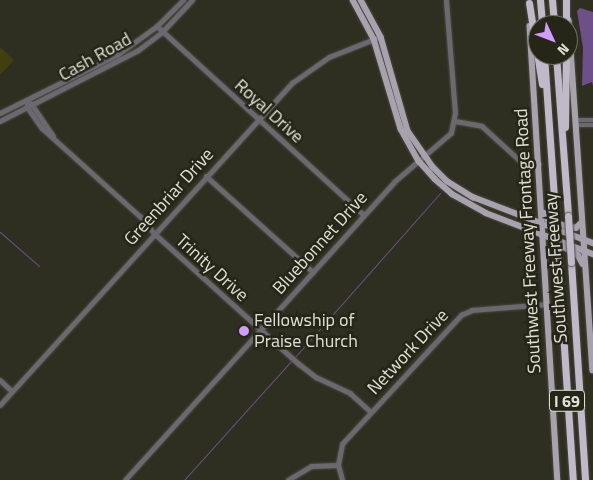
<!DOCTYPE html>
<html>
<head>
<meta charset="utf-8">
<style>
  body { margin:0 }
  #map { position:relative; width:593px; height:480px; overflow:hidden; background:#2e2f21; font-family:"Titillium Web",sans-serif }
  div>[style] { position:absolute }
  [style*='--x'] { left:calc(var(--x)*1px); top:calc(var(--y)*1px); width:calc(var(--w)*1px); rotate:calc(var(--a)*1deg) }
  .green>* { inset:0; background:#403f0f }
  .water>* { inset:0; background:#6c5087 }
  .stream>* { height:1px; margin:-0.5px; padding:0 0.5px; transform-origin:0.5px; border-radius:0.5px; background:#6c5087 }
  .roads { filter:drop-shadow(0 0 1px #4a4b3e) drop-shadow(0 0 1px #4a4b3e) }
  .minor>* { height:4.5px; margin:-2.25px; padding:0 2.25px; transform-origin:2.25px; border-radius:2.25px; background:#6b686f }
  .major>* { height:5.5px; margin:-2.75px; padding:0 2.75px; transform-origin:2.75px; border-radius:2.75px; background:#a8a2af }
  .highway>* { height:7px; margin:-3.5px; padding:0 3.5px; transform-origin:3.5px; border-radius:3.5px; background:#c0b9c9 }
  .bridges { filter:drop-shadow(0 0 1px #4a4b3e) drop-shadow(0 0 1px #4a4b3e) }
  .highway-bridge>* { height:7px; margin:-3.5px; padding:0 3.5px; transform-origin:3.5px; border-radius:3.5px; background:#c0b9c9 }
  .dots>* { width:14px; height:14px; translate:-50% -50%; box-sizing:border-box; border:2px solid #252518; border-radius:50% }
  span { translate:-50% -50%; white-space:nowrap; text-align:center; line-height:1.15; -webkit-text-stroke:5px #252518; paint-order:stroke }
  .shield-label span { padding:1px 4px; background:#252518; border:1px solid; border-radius:4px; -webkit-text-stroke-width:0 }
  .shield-label { font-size:16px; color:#e0e0d7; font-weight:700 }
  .street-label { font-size:18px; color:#e0e0d7 }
  .poi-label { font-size:18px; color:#e0e0d7 }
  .left { translate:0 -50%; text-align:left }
  .north { position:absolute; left:528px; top:15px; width:50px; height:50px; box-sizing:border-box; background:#252518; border:1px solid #707064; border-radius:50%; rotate:133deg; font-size:14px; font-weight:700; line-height:20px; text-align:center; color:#e0e0d7 }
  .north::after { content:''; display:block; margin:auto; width:18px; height:22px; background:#d09dff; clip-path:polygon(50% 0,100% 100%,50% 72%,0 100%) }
</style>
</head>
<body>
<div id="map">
  <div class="green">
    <i style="clip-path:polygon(0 47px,14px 60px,0 75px)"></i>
  </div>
  <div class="water">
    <i style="clip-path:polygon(580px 8px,593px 12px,593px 86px,592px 82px,582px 86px,583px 48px,577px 11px)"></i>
  </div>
  <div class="stream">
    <i style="--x:0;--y:232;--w:52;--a:41.1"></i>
    <i style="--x:295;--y:357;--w:219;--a:-48.5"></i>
    <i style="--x:184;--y:480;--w:161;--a:-48"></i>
  </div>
  <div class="roads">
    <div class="minor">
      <i style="--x:157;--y:26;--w:280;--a:42.4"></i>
      <i style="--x:27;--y:100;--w:8;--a:83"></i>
      <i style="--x:28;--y:108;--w:24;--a:55"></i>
      <i style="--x:42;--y:128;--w:133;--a:42"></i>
      <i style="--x:141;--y:217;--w:22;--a:51"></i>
      <i style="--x:155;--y:234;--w:193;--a:42.1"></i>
      <i style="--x:298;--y:363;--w:23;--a:38"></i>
      <i style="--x:316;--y:377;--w:38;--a:25"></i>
      <i style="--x:350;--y:393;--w:28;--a:42"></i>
      <i style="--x:31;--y:103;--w:40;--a:56"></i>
      <i style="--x:0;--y:113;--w:131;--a:-26.4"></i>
      <i style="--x:117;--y:55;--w:49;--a:-35.9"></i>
      <i style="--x:157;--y:26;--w:37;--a:-45"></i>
      <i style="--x:576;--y:120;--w:17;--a:0"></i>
      <i style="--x:0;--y:121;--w:154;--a:-27.1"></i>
      <i style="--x:137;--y:51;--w:31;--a:-37"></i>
      <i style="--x:162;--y:32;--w:44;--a:-46.8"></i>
      <i style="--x:455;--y:121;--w:27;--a:10"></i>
      <i style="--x:482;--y:126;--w:59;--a:42.3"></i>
      <i style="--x:526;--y:166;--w:13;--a:-9"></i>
      <i style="--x:577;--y:125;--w:16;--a:0"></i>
      <i style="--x:206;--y:176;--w:144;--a:41.9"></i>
      <i style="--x:0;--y:380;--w:16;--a:43"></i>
      <i style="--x:0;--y:405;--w:435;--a:-47.8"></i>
      <i style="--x:292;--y:83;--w:45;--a:-35.1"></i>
      <i style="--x:329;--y:57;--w:52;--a:-21.6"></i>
      <i style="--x:125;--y:480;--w:401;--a:-47.9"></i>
      <i style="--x:394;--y:182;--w:75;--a:-40.7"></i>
      <i style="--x:451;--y:133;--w:20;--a:-79"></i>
      <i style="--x:455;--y:113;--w:113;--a:-94.6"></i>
      <i style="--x:288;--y:480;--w:27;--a:-31"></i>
      <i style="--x:311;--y:466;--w:27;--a:-2"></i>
      <i style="--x:342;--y:480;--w:16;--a:-105"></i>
      <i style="--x:338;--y:465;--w:21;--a:-79"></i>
      <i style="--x:342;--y:444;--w:176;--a:-47.3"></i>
      <i style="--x:461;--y:315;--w:12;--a:-24"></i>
      <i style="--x:472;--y:310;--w:75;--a:-4.6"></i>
    </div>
    <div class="major">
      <i style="--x:353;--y:0;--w:44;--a:61.7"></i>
      <i style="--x:374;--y:39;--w:94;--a:73.3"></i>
      <i style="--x:401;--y:129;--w:37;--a:61"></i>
      <i style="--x:419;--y:161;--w:24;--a:48"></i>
      <i style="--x:435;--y:179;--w:23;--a:41"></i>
      <i style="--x:452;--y:194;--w:39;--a:29"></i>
      <i style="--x:486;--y:213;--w:115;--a:21"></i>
      <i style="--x:361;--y:0;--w:42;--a:61.6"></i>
      <i style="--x:381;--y:37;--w:98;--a:74"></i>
      <i style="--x:408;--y:131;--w:44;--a:55.2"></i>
      <i style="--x:433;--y:167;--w:20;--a:45"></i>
      <i style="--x:447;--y:181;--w:31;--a:32"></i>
      <i style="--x:473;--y:197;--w:129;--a:21"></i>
      <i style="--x:569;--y:20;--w:351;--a:86.1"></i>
      <i style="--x:530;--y:26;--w:455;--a:86.5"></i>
      <i style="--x:544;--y:213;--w:9;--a:58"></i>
      <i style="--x:549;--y:221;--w:18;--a:16"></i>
      <i style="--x:566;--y:226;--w:10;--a:11"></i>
      <i style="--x:576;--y:228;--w:8;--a:-45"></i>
      <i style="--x:545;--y:256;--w:8;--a:-45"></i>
      <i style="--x:551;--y:250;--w:13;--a:-13"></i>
      <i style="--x:564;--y:247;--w:16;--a:30"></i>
      <i style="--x:578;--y:255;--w:10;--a:61"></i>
    </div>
    <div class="highway">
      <i style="--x:540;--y:0;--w:25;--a:85"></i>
      <i style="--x:552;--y:0;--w:25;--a:85"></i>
      <i style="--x:529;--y:3;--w:82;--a:80.9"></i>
      <i style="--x:566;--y:25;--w:25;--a:-90"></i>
      <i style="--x:544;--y:55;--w:157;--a:86"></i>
      <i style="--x:556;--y:55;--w:161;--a:85.7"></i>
      <i style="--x:565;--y:127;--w:72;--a:-89.2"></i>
      <i style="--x:558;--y:257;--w:224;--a:86.2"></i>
      <i style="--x:571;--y:262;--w:218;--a:86.3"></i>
    </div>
  </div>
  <div class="bridges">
    <div class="highway-bridge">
      <i style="--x:555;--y:212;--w:45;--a:86.2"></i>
      <i style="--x:568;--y:216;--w:46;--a:86.3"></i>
    </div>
  </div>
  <div class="dots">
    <i style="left:244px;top:331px;background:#d09dff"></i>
  </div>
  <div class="shield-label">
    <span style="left:567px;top:401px">I 69</span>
  </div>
  <div class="street-label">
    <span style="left:95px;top:57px;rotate:-29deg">Cash Road</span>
    <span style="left:269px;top:111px;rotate:42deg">Royal Drive</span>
    <span style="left:169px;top:197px;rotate:-48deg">Greenbriar Drive</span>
    <span style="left:528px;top:241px;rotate:-93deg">Southwest Freeway Frontage Road</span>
    <span style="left:320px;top:243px;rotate:-48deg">Bluebonnet Drive</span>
    <span style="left:212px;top:268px;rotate:42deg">Trinity Drive</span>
    <span style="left:556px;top:268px;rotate:-94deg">Southwest Freeway</span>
    <span style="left:408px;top:352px;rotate:-47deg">Network Drive</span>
  </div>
  <div class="poi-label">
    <span class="left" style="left:254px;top:331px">Fellowship of<br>Praise Church</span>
  </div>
  <div class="north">N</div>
</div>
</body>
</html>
